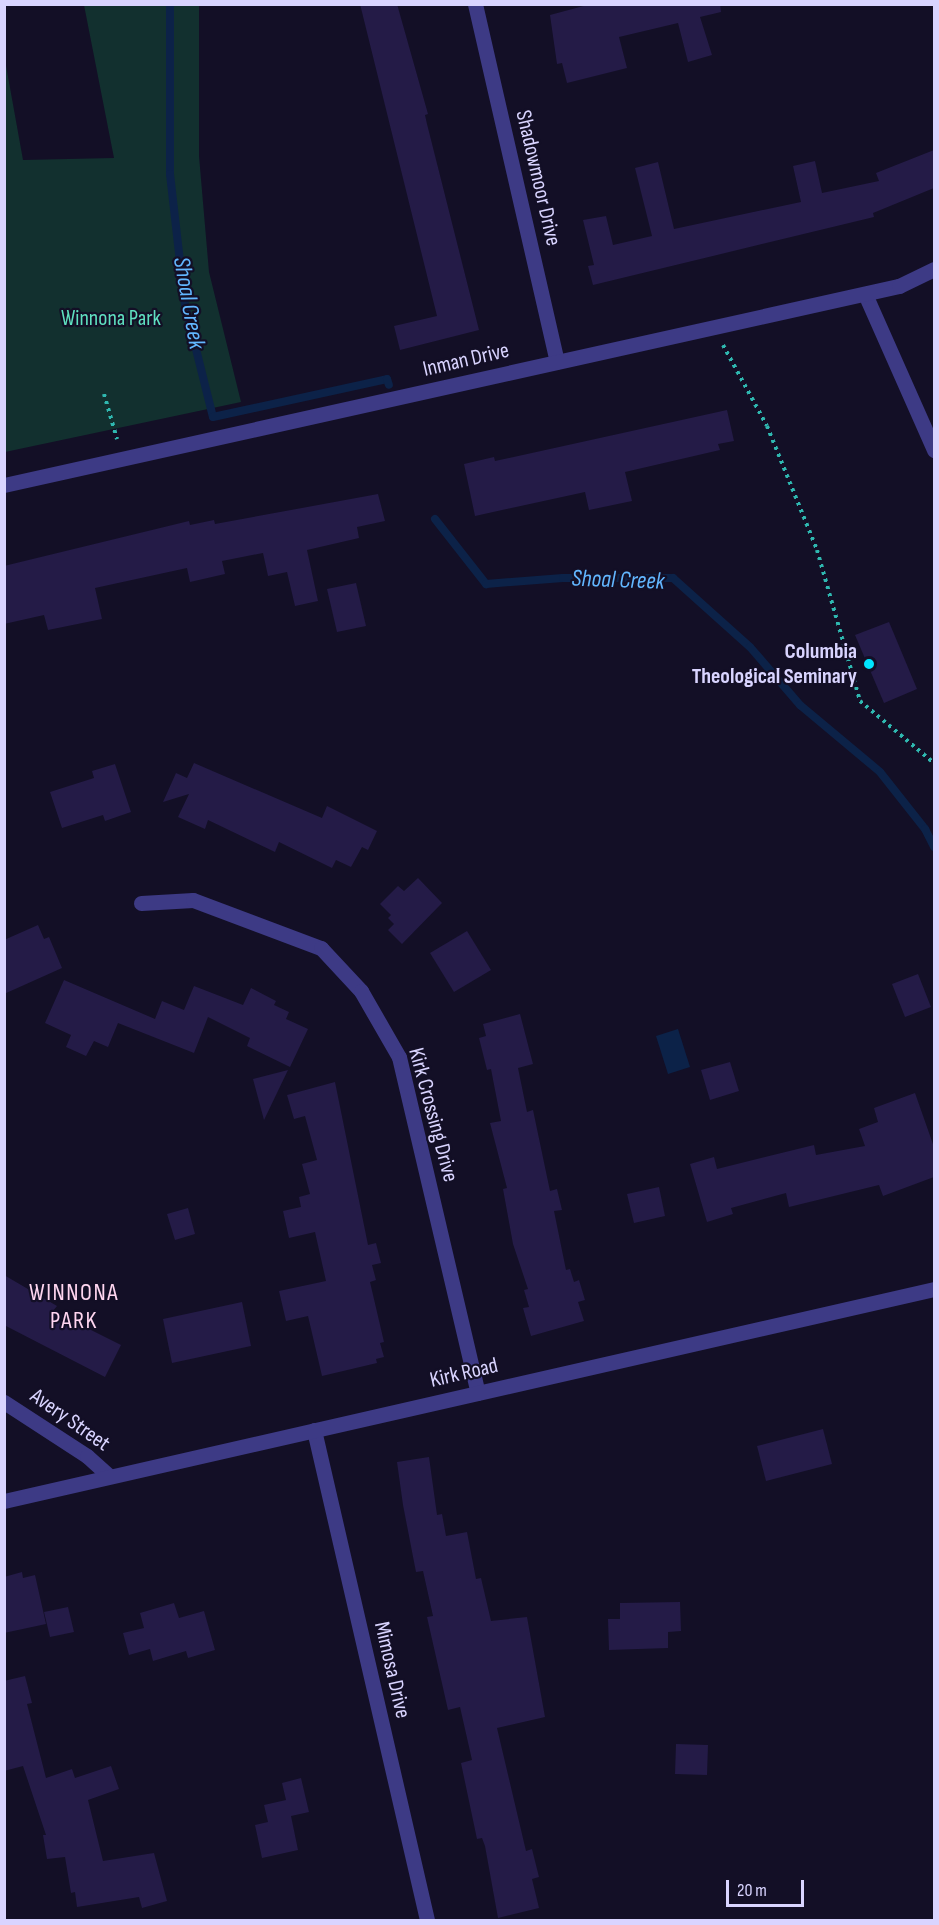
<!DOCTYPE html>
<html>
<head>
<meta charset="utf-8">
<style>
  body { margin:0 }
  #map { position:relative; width:939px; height:1925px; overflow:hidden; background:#130f26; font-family:"Sofia Sans Condensed",sans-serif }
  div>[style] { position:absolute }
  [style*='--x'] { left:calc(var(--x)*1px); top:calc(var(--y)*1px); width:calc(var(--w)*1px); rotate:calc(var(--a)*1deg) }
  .green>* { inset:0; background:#12302f }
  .water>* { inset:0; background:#0c2248 }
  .stream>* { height:8px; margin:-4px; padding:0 4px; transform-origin:4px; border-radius:4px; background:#0c2248 }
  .building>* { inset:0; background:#241b47 }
  .path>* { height:4px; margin-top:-2px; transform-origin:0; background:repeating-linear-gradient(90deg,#2fb8b0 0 3px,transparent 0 7.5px) }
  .minor>* { height:15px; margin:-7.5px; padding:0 7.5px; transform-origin:7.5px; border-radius:7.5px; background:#3d3a85 }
  .dots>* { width:16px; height:16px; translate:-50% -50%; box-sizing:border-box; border:3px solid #130f26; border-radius:50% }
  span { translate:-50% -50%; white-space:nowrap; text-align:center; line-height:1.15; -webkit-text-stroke:4.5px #130f26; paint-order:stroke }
  .street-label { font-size:22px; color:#d9d4ff }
  .park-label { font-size:22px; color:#5fe0c0 }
  .poi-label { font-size:22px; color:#d9d4ff; font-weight:700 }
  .right { translate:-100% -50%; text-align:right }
  .water-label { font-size:24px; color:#62b6ff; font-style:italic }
  .neighbourhood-label { font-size:24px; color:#ffd6f0; letter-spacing:1.5px }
  .frame { position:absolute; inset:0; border:6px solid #d9d4ff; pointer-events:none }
  .scale { position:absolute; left:726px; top:1880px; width:78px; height:27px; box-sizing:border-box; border:3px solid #d9d4ff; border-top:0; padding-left:8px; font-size:18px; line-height:21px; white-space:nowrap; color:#d9d4ff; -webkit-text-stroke:4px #130f26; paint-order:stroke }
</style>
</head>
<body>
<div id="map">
  <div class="green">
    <i style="clip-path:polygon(84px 5px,199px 5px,199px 156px,209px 272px,241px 402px,5px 452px,5px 60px,23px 160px,114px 158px)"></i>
  </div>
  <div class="water">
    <i style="clip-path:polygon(678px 1029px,690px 1067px,668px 1074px,656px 1036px)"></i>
  </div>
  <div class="stream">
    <i style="--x:170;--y:4;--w:170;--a:90"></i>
    <i style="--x:170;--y:174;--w:132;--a:83.5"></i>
    <i style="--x:185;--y:305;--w:115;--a:76"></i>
    <i style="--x:213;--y:417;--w:178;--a:-12.3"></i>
    <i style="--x:387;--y:379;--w:6;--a:72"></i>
    <i style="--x:435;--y:519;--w:83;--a:51.9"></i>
    <i style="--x:486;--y:584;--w:77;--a:-4.5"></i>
    <i style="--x:563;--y:578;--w:110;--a:0"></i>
    <i style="--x:673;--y:578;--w:103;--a:41.9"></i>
    <i style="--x:750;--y:647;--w:77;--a:49.2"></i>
    <i style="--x:800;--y:705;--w:104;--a:39.9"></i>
    <i style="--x:880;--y:772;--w:73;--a:51.7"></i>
    <i style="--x:925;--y:829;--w:20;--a:63"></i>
  </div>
  <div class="building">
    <i style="clip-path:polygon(360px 4px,397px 4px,428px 114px,425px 115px,427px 124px,479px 330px,400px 350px,394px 326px,437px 316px)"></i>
    <i style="clip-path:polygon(591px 4px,720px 4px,721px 12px,700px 17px,712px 55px,688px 62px,678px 23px,619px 37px,627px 68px,567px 83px,562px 63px,557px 64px,550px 15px)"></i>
    <i style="clip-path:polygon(934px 150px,934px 188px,873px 213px,874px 217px,593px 285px,588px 266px,594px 265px,583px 220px,606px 216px,613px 245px,652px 236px,635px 168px,658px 162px,674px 229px,801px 202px,793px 166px,815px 161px,822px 193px,879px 181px,876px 173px)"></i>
    <i style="clip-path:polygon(727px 410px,734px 441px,718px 444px,720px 450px,625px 472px,632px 501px,589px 510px,585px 492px,475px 516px,464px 464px,494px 457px,495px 461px)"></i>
    <i style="clip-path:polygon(378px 494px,385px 521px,357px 527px,359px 538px,307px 550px,318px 601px,295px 606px,287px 572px,268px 576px,263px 553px,222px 561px,225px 574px,190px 582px,187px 568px,95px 588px,102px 619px,48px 630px,44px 615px,4px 624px,4px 566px,189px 521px,190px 525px,214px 520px,215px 524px)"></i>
    <i style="clip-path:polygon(356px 583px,366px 626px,337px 632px,327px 589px)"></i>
    <i style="clip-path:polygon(889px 622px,917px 689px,884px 703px,855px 635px)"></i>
    <i style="clip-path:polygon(194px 763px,322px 818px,327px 806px,377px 831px,368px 850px,362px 847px,351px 867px,336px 860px,332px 868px,279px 842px,275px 852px,208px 820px,205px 829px,178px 817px,189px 794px,163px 802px,176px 773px,187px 778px)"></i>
    <i style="clip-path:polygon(115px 764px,131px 812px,105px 821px,103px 815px,62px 828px,50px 792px,94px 778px,92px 771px)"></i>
    <i style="clip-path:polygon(418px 878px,442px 903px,402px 944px,388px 930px,394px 924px,388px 918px,391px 915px,380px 904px,398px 886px,404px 891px)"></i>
    <i style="clip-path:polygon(38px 925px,44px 939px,49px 937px,62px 968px,4px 994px,4px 940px)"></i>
    <i style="clip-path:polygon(467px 931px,491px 970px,454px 992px,430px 953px)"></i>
    <i style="clip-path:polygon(918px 974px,931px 1007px,905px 1017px,892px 984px)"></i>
    <i style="clip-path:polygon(64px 980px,155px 1019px,162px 1001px,184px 1010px,194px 986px,243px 1005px,251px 988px,276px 1001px,274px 1005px,289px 1012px,286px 1019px,308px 1029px,290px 1067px,247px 1046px,250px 1038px,208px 1017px,194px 1053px,118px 1023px,108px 1047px,94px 1041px,86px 1056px,66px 1047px,71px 1035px,45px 1023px)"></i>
    <i style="clip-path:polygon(520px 1014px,533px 1064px,518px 1068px,527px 1112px,533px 1110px,550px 1191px,557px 1189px,562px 1210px,554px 1211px,566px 1270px,570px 1269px,574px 1282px,579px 1280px,585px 1300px,578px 1302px,584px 1321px,531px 1336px,523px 1308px,529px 1307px,524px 1290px,528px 1289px,513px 1244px,503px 1189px,507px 1188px,490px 1123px,501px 1121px,491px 1069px,487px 1070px,479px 1038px,486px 1036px,483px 1024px)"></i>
    <i style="clip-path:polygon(730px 1062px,739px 1091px,710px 1100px,701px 1070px)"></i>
    <i style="clip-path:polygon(288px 1070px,264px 1120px,253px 1079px)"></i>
    <i style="clip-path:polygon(335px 1082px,368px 1245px,376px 1243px,381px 1263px,372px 1265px,376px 1280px,370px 1282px,384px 1342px,380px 1343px,384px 1357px,376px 1359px,377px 1363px,322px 1376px,308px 1316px,286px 1321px,279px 1291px,326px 1281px,315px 1232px,289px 1238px,283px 1211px,301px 1207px,299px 1197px,310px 1194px,302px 1164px,317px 1160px,305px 1116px,294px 1119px,287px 1095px)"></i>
    <i style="clip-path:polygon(915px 1093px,934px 1147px,934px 1177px,883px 1196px,879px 1185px,789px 1207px,786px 1193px,731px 1208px,733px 1214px,707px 1222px,690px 1164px,714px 1157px,717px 1169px,814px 1145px,816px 1155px,865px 1146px,859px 1129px,878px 1122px,874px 1108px)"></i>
    <i style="clip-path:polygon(659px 1187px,665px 1216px,634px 1223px,627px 1194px)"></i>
    <i style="clip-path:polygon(188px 1208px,195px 1234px,175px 1240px,167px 1214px)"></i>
    <i style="clip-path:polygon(4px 1275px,57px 1306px,53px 1311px,121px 1345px,105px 1377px,4px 1325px)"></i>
    <i style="clip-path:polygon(242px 1302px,251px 1346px,172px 1363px,163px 1319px)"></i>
    <i style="clip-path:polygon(823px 1429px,832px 1464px,766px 1481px,757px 1446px)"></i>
    <i style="clip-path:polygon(429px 1457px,437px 1515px,442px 1514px,446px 1536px,467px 1532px,476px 1579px,481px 1578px,491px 1621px,527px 1617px,545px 1717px,497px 1728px,526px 1851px,532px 1849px,539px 1877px,532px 1879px,539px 1908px,498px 1918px,485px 1846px,482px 1838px,477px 1839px,461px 1763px,472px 1760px,460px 1707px,448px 1710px,427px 1617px,433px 1616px,423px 1571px,416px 1572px,403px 1505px,397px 1462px)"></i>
    <i style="clip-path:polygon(22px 1572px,23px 1578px,35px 1575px,46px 1624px,4px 1633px,4px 1577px)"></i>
    <i style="clip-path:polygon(680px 1602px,681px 1631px,668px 1632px,668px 1648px,609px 1650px,608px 1619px,620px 1619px,620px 1603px)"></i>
    <i style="clip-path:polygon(174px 1603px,179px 1618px,204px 1611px,215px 1650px,188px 1658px,186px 1651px,153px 1661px,150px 1649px,129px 1655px,123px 1633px,144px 1628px,140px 1613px)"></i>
    <i style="clip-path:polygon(68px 1607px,74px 1632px,50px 1637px,44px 1612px)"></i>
    <i style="clip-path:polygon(25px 1676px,32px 1703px,27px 1704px,46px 1778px,72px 1769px,75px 1778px,111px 1766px,119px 1789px,88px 1800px,103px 1861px,154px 1853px,167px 1901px,142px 1908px,139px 1897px,77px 1907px,75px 1892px,71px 1893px,65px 1857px,47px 1859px,43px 1835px,46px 1835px,23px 1766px,4px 1771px,4px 1681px)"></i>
    <i style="clip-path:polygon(676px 1744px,708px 1745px,707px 1775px,675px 1774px)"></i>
    <i style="clip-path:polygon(301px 1778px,309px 1812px,291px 1816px,298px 1850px,262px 1858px,255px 1825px,268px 1822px,264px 1805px,286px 1800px,282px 1783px)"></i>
  </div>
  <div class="path">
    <i style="--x:723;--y:345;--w:92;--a:61.5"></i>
    <i style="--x:767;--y:426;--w:134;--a:68"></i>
    <i style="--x:817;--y:550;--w:157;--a:74.1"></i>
    <i style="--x:860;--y:701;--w:97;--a:40"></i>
    <i style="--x:104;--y:394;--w:47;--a:73.9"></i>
  </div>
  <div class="minor">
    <i style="--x:475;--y:4;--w:367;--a:77.1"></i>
    <i style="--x:865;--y:294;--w:171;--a:66.1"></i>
    <i style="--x:4;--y:485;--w:917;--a:-12.54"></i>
    <i style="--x:899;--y:286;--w:39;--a:-26"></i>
    <i style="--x:141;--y:903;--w:52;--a:-3.3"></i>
    <i style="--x:193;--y:900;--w:137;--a:20.6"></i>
    <i style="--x:321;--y:948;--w:59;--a:47.1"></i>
    <i style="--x:361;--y:991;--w:76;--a:60.1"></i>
    <i style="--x:399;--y:1057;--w:345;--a:76.8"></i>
    <i style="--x:4;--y:1402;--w:99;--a:33"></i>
    <i style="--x:87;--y:1456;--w:30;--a:42"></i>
    <i style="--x:314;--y:1430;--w:503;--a:77.01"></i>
    <i style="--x:4;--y:1501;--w:954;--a:-12.84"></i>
  </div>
  <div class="dots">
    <i style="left:869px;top:664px;background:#00e5ff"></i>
  </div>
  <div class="street-label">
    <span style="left:538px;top:178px;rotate:77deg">Shadowmoor Drive</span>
    <span style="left:466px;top:360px;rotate:-13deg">Inman Drive</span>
    <span style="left:433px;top:1115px;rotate:75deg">Kirk Crossing Drive</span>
    <span style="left:464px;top:1373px;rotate:-13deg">Kirk Road</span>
    <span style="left:70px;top:1420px;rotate:35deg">Avery Street</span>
    <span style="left:392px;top:1670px;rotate:77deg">Mimosa Drive</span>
  </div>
  <div class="park-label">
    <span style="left:111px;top:319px">Winnona Park</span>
  </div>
  <div class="poi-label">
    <span class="right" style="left:857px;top:664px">Columbia<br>Theological Seminary</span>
  </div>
  <div class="water-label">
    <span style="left:189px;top:303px;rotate:80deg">Shoal Creek</span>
    <span style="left:618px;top:580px;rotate:2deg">Shoal Creek</span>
  </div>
  <div class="neighbourhood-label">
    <span style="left:74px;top:1307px">WINNONA<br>PARK</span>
  </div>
  <div class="frame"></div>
  <div class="scale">20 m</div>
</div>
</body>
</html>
